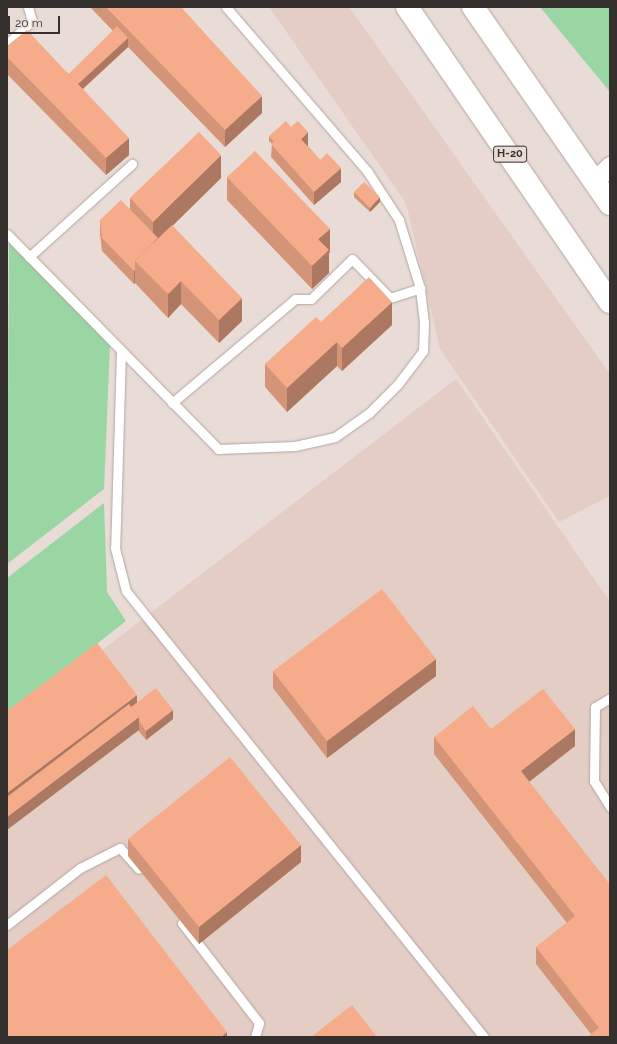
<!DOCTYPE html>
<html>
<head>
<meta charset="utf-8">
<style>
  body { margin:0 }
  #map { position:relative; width:617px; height:1044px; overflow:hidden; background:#e9dbd5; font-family:Raleway,sans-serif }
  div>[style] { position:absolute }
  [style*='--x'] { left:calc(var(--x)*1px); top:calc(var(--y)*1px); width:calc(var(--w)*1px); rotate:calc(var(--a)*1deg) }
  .built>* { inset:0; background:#e3cdc5 }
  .green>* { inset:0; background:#9ad6a3 }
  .roads { filter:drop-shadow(0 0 1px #b2a5a0) drop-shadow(0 0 1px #b2a5a0) }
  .lane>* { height:9px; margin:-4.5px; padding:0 4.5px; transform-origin:4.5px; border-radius:4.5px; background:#fff }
  .street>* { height:19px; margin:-9.5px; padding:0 9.5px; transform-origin:9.5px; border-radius:9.5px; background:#fff }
  .primary>* { height:22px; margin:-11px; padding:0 11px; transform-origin:11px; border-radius:11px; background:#fff }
  .wall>* { inset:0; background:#d49478 }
  .shaded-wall>* { inset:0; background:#ac7861 }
  .building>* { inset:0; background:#f6ac8b }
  span { translate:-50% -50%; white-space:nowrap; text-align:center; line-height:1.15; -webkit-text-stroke:3px #e9dbd5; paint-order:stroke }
  .shield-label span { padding:1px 3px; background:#e9dbd5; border:1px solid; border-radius:3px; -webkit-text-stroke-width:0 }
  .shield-label { font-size:11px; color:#35302d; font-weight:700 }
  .frame { position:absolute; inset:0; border:8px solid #35302d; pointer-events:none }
  .scale { position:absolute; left:8px; top:16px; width:52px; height:18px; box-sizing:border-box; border:2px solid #35302d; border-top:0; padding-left:5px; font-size:12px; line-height:14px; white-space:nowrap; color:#35302d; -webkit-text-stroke:3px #e9dbd5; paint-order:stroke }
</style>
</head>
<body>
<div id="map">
  <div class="built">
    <i style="clip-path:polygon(269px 7px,349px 7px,610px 374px,610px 496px,559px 522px,440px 349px,406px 203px)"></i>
    <i style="clip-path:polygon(456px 379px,610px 602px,610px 1037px,7px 1037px,7px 723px)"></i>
  </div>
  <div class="green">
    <i style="clip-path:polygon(540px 7px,610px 7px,610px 92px)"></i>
    <i style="clip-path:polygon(9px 241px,110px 344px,104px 489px,7px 564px)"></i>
    <i style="clip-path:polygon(104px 503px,107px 592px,126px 621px,7px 714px,7px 578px)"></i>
  </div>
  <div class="roads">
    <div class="lane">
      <i style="--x:7;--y:44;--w:34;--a:-43"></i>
      <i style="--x:32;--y:21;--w:15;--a:-106"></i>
      <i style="--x:7;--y:234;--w:301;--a:45.5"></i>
      <i style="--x:218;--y:449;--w:77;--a:-2.2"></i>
      <i style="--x:295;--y:446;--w:41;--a:-12.7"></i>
      <i style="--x:335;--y:437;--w:42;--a:-35.2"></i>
      <i style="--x:369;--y:413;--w:41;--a:-45"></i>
      <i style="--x:398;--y:384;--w:41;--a:-52.9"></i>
      <i style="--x:423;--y:351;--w:29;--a:-88"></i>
      <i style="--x:424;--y:322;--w:34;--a:-97"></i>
      <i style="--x:420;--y:288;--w:71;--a:-107.2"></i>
      <i style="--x:399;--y:220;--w:59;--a:-123.1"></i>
      <i style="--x:367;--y:171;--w:216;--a:-130.7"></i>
      <i style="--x:29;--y:257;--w:139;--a:-42.1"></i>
      <i style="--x:121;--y:351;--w:197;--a:91.7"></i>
      <i style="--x:115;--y:548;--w:44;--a:75.7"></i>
      <i style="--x:126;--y:591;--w:572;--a:51.25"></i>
      <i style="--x:172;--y:403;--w:161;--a:-40.2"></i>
      <i style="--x:295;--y:299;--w:16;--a:0"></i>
      <i style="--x:311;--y:299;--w:57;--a:-44.3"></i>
      <i style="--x:352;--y:259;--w:54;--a:45.7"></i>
      <i style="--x:390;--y:298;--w:32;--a:-18"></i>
      <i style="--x:610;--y:698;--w:17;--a:149"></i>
      <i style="--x:595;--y:707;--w:74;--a:90.8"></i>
      <i style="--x:594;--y:781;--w:31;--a:58"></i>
      <i style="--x:182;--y:923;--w:126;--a:52.4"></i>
      <i style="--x:259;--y:1023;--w:15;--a:106"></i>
      <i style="--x:7;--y:925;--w:93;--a:-38"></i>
      <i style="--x:80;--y:868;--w:45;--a:-26.6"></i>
      <i style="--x:120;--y:848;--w:28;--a:48"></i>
    </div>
    <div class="street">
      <i style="--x:595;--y:180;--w:21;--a:-43"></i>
    </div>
    <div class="primary">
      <i style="--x:407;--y:7;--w:358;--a:55.5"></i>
      <i style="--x:473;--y:7;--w:240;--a:55.2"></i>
    </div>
  </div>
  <div class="wall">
    <i style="clip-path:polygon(90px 7px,181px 7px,262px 113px,225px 147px,128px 47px,83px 89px,129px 155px,106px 175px,7px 74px,7px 46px,69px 74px,113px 31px)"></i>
    <i style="clip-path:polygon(269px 136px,308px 146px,320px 160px,341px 182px,314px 205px,271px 157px,272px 144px,269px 141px)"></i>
    <i style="clip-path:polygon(227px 177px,330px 252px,329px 253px,329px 273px,312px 289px,227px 200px)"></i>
    <i style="clip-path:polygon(221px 178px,172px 226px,242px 321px,219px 343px,181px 304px,168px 318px,135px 283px,134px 284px,102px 251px,100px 234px,100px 220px,130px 209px,130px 198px)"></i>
    <i style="clip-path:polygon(354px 192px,380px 202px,370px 212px,354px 197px)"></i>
    <i style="clip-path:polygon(321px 322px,392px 325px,342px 371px,337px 366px,287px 412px,265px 387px,265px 364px)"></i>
    <i style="clip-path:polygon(273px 671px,436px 676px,327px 758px,273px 688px)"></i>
    <i style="clip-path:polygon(137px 702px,173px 719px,146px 740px,138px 730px)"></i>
    <i style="clip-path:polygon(491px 729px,575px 746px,529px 782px,610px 885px,610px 1037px,591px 1034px,536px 964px,536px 947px,567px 923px,434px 754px,434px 737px)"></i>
    <i style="clip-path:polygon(128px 839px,301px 862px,199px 944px,128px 856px)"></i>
  </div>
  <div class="shaded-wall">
    <i style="clip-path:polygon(128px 38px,128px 47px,76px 95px,76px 86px)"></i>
    <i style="clip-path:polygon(262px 96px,262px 113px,225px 147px,225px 130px)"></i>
    <i style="clip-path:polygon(308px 132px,308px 146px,301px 152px,301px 139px)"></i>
    <i style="clip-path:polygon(129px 138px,129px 155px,106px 175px,106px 158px)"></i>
    <i style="clip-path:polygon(221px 155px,221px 178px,153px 245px,153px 222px)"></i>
    <i style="clip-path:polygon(341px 168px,341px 182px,314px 205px,314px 192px)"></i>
    <i style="clip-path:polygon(380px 197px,380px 202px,370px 212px,370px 208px)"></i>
    <i style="clip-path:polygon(330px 229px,330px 252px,329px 253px,329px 273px,312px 289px,312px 266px,318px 239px)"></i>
    <i style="clip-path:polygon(135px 270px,135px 283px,134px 284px,134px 271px)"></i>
    <i style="clip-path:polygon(181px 281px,181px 304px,168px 318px,168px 294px)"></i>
    <i style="clip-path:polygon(242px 298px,242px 321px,219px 343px,219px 320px)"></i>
    <i style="clip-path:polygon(392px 302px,392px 325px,342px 371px,342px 348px)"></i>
    <i style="clip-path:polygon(337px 342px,337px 366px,287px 412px,287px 388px)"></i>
    <i style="clip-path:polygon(436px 659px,436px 676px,327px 758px,327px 741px)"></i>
    <i style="clip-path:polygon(137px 695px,137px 712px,7px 810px,7px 793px)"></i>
    <i style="clip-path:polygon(173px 710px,173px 719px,146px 740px,146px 731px)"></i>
    <i style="clip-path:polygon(139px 717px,139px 730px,7px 830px,7px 817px)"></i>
    <i style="clip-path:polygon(575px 729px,575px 746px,521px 788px,521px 771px)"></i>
    <i style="clip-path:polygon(301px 845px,301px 862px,199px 944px,199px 927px)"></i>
    <i style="clip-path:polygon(227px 1032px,227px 1037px,221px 1037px)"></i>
  </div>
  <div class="building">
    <i style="clip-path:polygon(106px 7px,181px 7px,262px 96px,225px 130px)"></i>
    <i style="clip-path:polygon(117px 26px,128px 38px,78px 84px,69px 74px)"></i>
    <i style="clip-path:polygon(27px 30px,129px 138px,106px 158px,7px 57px,7px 46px)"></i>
    <i style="clip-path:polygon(286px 121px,291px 127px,274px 142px,269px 136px)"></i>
    <i style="clip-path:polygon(298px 121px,308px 132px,301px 139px,320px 160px,327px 153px,341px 168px,314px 192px,271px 144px)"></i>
    <i style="clip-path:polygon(199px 132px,221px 155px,153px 222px,130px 198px)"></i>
    <i style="clip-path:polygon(255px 151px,330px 229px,318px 239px,329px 250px,312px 266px,227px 177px)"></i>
    <i style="clip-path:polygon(364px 182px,380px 197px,370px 208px,354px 192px)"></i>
    <i style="clip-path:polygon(121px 200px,158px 238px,135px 261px,135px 270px,134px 271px,102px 238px,100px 220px)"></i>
    <i style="clip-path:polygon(172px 225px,242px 298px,219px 320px,181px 281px,168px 294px,135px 261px)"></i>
    <i style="clip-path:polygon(369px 277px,392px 302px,342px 348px,337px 342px,287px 388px,265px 364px,316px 317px,321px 322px)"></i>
    <i style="clip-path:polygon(382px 589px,436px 659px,327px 741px,273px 671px)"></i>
    <i style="clip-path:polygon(97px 643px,137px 695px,7px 793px,7px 711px)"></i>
    <i style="clip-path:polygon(156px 688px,173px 710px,146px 731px,139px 721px,139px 717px,131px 707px)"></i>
    <i style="clip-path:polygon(543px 689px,575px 729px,521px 771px,610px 885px,610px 1037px,587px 1037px,599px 1028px,536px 947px,575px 916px,434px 737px,473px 706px,491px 729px)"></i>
    <i style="clip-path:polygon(129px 704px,139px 717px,7px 817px,7px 797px)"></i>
    <i style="clip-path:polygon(230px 757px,301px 845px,199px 927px,128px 839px)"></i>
    <i style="clip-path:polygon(106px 875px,227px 1032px,221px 1037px,7px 1037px,7px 950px)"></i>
    <i style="clip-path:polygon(352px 1005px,377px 1037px,311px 1037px)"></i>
  </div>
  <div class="shield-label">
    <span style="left:510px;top:154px">Н-20</span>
  </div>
  <div class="frame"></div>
  <div class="scale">20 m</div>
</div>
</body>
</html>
